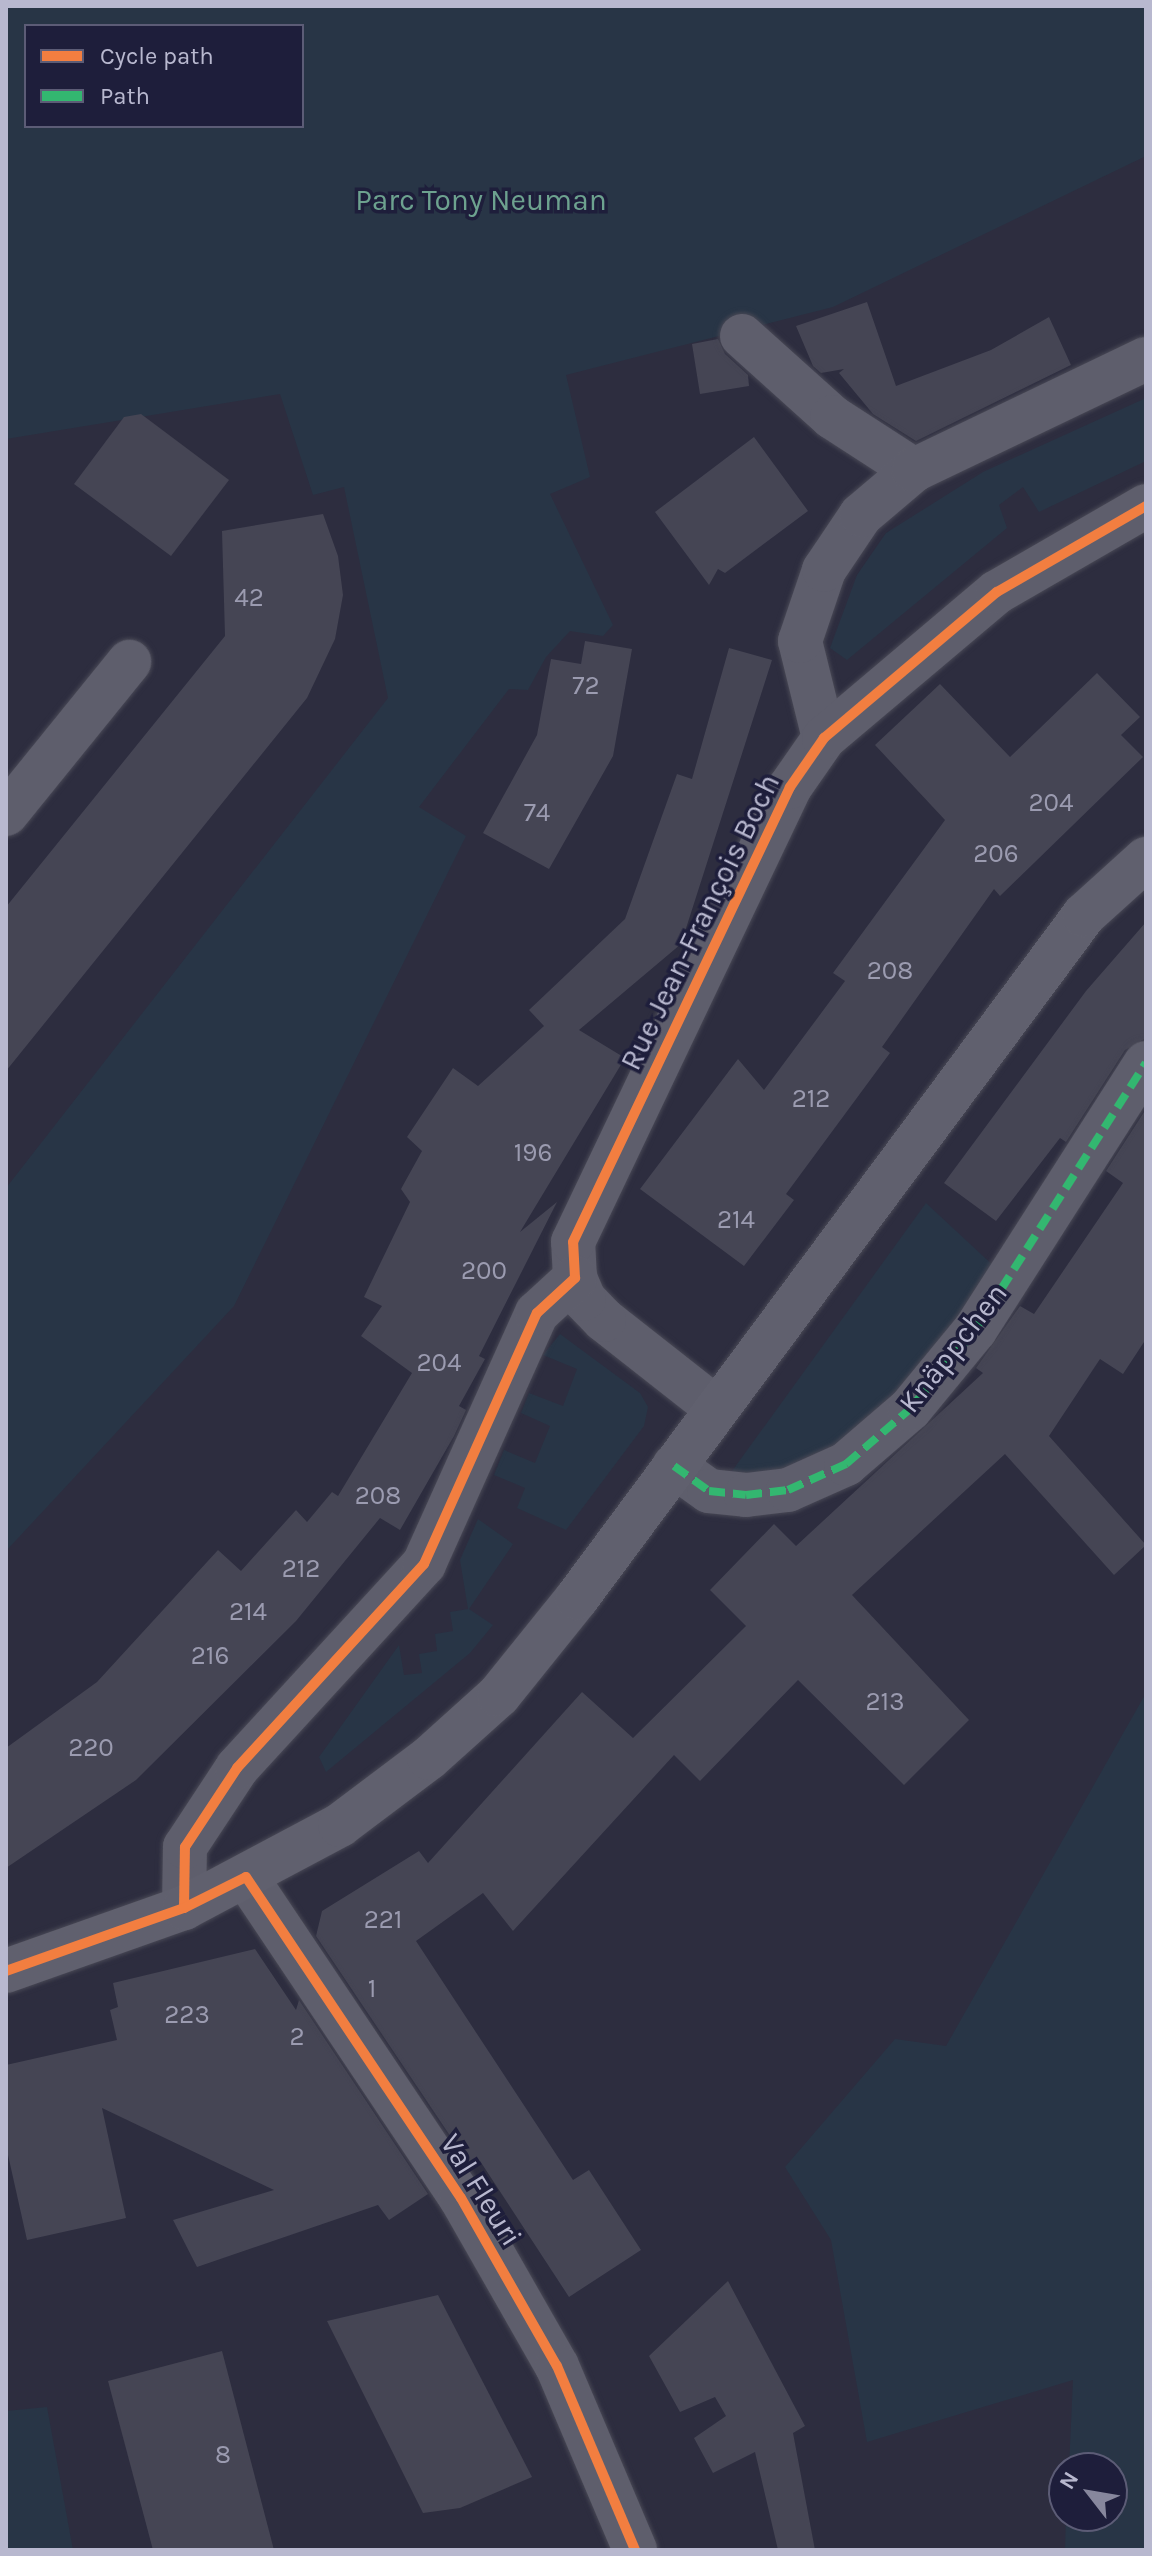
<!DOCTYPE html>
<html>
<head>
<meta charset="utf-8">
<style>
  body { margin:0 }
  #map { position:relative; width:1152px; height:2556px; overflow:hidden; background:#2d2d3f; font-family:Karla,sans-serif }
  div>[style] { position:absolute }
  [style*='--x'] { left:calc(var(--x)*1px); top:calc(var(--y)*1px); width:calc(var(--w)*1px); rotate:calc(var(--a)*1deg) }
  .green>* { inset:0; background:#283546 }
  .building>* { inset:0; background:#454554 }
  .roads { filter:drop-shadow(0 0 2px #484855) drop-shadow(0 0 2px #484855) }
  .minor>* { height:44px; margin:-22px; padding:0 22px; transform-origin:22px; border-radius:22px; background:#5e5e6c }
  .primary>* { height:44px; margin:-22px; padding:0 22px; transform-origin:22px; border-radius:22px; background:#60606e }
  .quiet>* { height:8px; margin-top:-4px; transform-origin:0; background:repeating-linear-gradient(90deg,#33b770 0 16px,transparent 0 24px) }
  .cycleway>* { height:10px; margin:-5px; padding:0 5px; transform-origin:5px; border-radius:5px; background:#f27e40 }
  span { translate:-50% -50%; white-space:nowrap; text-align:center; line-height:1.15; -webkit-text-stroke:7px #1e1e3b; paint-order:stroke }
  .number-label { font-size:26px; color:#9b9bb0 }
  .number-label span { -webkit-text-stroke-width:0 }
  .park-label { font-size:30px; color:#6da28f }
  .street-label { font-size:30px; color:#b8b8cf }
  .frame { position:absolute; inset:0; border:8px solid #b8b8cf; pointer-events:none }
  .legend { position:absolute; left:24px; top:24px; width:280px; height:104px; box-sizing:border-box; background:#1e1e3b; border:2px solid #5c5c76; margin:0; padding:10px 14px; list-style:none; font-size:24px; color:#b8b8cf }
  .legend li { display:flex; align-items:center; gap:16px; height:40px }
  .legend b { width:40px; border:2px solid #5c5c76 }
  .north { position:absolute; left:1048px; top:2452px; width:80px; height:80px; box-sizing:border-box; background:#1e1e3b; border:2px solid #5c5c76; border-radius:50%; rotate:301deg; font-size:22px; font-weight:700; line-height:32px; text-align:center; color:#b8b8cf }
  .north::after { content:''; display:block; margin:auto; width:28px; height:36px; background:#87879d; clip-path:polygon(50% 0,100% 100%,50% 72%,0 100%) }
</style>
</head>
<body>
<div id="map">
  <div class="green">
    <i style="clip-path:polygon(evenodd,6px 6px,1146px 6px,1146px 156px,833px 307px,566px 375px,590px 477px,550px 494px,613px 625px,603px 636px,570px 631px,546px 657px,528px 690px,509px 689px,419px 807px,466px 836px,234px 1306px,6px 1551px,6px 1188px,388px 698px,344px 487px,313px 495px,280px 394px,6px 439px,6px 6px,26px 26px,302px 26px,302px 126px,26px 126px,26px 26px)"></i>
    <i style="clip-path:polygon(1146px 398px,1146px 461px,1039px 512px,1023px 487px,999px 505px,1007px 528px,847px 660px,830px 648px,857px 575px,886px 533px,983px 472px)"></i>
    <i style="clip-path:polygon(926px 1203px,998px 1270px,951px 1338px,839px 1455px,761px 1482px,727px 1478px)"></i>
    <i style="clip-path:polygon(560px 1334px,640px 1393px,648px 1407px,644px 1426px,566px 1530px,517px 1508px,525px 1488px,494px 1475px,504px 1450px,535px 1463px,550px 1426px,521px 1413px,529px 1393px,563px 1406px,577px 1369px,543px 1355px)"></i>
    <i style="clip-path:polygon(478px 1519px,513px 1544px,469px 1609px,493px 1625px,470px 1653px,326px 1772px,319px 1757px,399px 1645px,404px 1675px,422px 1673px,419px 1654px,437px 1651px,435px 1634px,453px 1631px,450px 1612px,468px 1609px,460px 1560px)"></i>
    <i style="clip-path:polygon(1146px 1693px,1146px 2550px,1065px 2550px,1066px 2516px,1112px 2516px,1112px 2468px,1069px 2468px,1073px 2380px,867px 2442px,831px 2240px,785px 2167px,895px 2039px,946px 2046px)"></i>
    <i style="clip-path:polygon(47px 2407px,73px 2550px,6px 2550px,6px 2411px)"></i>
  </div>
  <div class="building">
    <i style="clip-path:polygon(867px 302px,896px 386px,991px 350px,1049px 317px,1071px 365px,916px 441px,873px 414px,839px 373px,844px 369px,821px 373px,813px 366px,796px 326px)"></i>
    <i style="clip-path:polygon(718px 339px,725px 354px,748px 375px,749px 386px,700px 394px,692px 344px)"></i>
    <i style="clip-path:polygon(141px 414px,229px 480px,171px 556px,74px 484px,124px 417px)"></i>
    <i style="clip-path:polygon(754px 437px,808px 511px,725px 573px,718px 569px,709px 585px,655px 512px)"></i>
    <i style="clip-path:polygon(323px 514px,338px 556px,343px 595px,335px 639px,307px 698px,6px 1071px,6px 907px,225px 636px,222px 531px)"></i>
    <i style="clip-path:polygon(585px 641px,632px 649px,613px 756px,549px 869px,483px 833px,537px 735px,551px 659px,581px 664px)"></i>
    <i style="clip-path:polygon(729px 648px,772px 660px,681px 944px,579px 1030px,625px 1058px,520px 1232px,557px 1202px,479px 1356px,485px 1359px,459px 1406px,466px 1410px,454px 1436px,400px 1530px,380px 1518px,296px 1621px,136px 1780px,6px 1868px,6px 1748px,97px 1682px,218px 1550px,241px 1571px,296px 1510px,307px 1522px,332px 1492px,338px 1496px,412px 1373px,361px 1336px,382px 1306px,364px 1297px,410px 1202px,401px 1189px,422px 1151px,407px 1137px,453px 1068px,478px 1086px,544px 1026px,529px 1010px,625px 919px,677px 774px,692px 779px)"></i>
    <i style="clip-path:polygon(1097px 673px,1140px 717px,1121px 735px,1143px 757px,1000px 896px,994px 889px,882px 1047px,890px 1053px,786px 1194px,794px 1200px,744px 1266px,640px 1189px,738px 1059px,764px 1090px,845px 981px,833px 973px,945px 820px,875px 745px,940px 684px,1010px 757px)"></i>
    <i style="clip-path:polygon(1146px 922px,1146px 1038px,1125px 1050px,1066px 1142px,1060px 1138px,996px 1221px,944px 1183px,1086px 991px)"></i>
    <i style="clip-path:polygon(1146px 1109px,1146px 1339px,1123px 1374px,1100px 1359px,1049px 1436px,1146px 1545px,1114px 1575px,1005px 1454px,852px 1595px,969px 1720px,904px 1785px,798px 1680px,700px 1781px,674px 1755px,513px 1931px,483px 1893px,416px 1941px,573px 2180px,589px 2170px,641px 2250px,569px 2297px,480px 2161px,471px 2167px,316px 1936px,322px 1911px,419px 1851px,428px 1863px,582px 1692px,633px 1738px,746px 1626px,710px 1590px,774px 1524px,796px 1546px,983px 1373px,976px 1368px,1020px 1306px,1034px 1314px,1123px 1183px,1106px 1171px)"></i>
    <i style="clip-path:polygon(255px 1949px,296px 2010px,299px 2000px,428px 2194px,389px 2220px,378px 2205px,197px 2267px,173px 2220px,274px 2190px,102px 2108px,126px 2218px,27px 2240px,6px 2146px,6px 2065px,117px 2040px,110px 2010px,118px 2007px,113px 1983px)"></i>
    <i style="clip-path:polygon(728px 2281px,805px 2426px,793px 2433px,815px 2550px,778px 2550px,755px 2452px,713px 2473px,694px 2438px,726px 2416px,715px 2397px,680px 2412px,649px 2356px)"></i>
    <i style="clip-path:polygon(438px 2295px,532px 2477px,460px 2508px,423px 2513px,327px 2321px)"></i>
    <i style="clip-path:polygon(222px 2351px,274px 2550px,153px 2550px,108px 2381px)"></i>
  </div>
  <div class="roads">
    <div class="minor">
      <i style="--x:742;--y:336;--w:121;--a:42"></i>
      <i style="--x:832;--y:417;--w:98;--a:32.9"></i>
      <i style="--x:824;--y:738;--w:100;--a:-103.9"></i>
      <i style="--x:800;--y:641;--w:75;--a:-71.3"></i>
      <i style="--x:824;--y:570;--w:66;--a:-56.1"></i>
      <i style="--x:861;--y:515;--w:70;--a:-40.3"></i>
      <i style="--x:914;--y:470;--w:257;--a:-25.6"></i>
      <i style="--x:6;--y:814;--w:196;--a:-51"></i>
      <i style="--x:716;--y:1408;--w:142;--a:-141.8"></i>
      <i style="--x:604;--y:1320;--w:29;--a:-134"></i>
      <i style="--x:584;--y:1299;--w:23;--a:-113"></i>
      <i style="--x:575;--y:1278;--w:36;--a:-93"></i>
      <i style="--x:573;--y:1242;--w:504;--a:-64.5"></i>
      <i style="--x:790;--y:787;--w:60;--a:-55.2"></i>
      <i style="--x:824;--y:738;--w:226;--a:-40.2"></i>
      <i style="--x:997;--y:592;--w:172;--a:-30"></i>
      <i style="--x:674;--y:1466;--w:43;--a:35.5"></i>
      <i style="--x:709;--y:1491;--w:37;--a:6"></i>
      <i style="--x:746;--y:1495;--w:42;--a:-6.8"></i>
      <i style="--x:788;--y:1490;--w:64;--a:-24.1"></i>
      <i style="--x:846;--y:1464;--w:84;--a:-40.7"></i>
      <i style="--x:910;--y:1409;--w:102;--a:-50.6"></i>
      <i style="--x:975;--y:1330;--w:317;--a:-57.4"></i>
      <i style="--x:246;--y:1877;--w:386;--a:56.2"></i>
      <i style="--x:461;--y:2198;--w:193;--a:60.3"></i>
      <i style="--x:557;--y:2366;--w:200;--a:67"></i>
      <i style="--x:184;--y:1908;--w:61;--a:-89.1"></i>
      <i style="--x:185;--y:1847;--w:95;--a:-56.6"></i>
      <i style="--x:237;--y:1768;--w:277;--a:-47.5"></i>
      <i style="--x:424;--y:1564;--w:275;--a:-65.8"></i>
      <i style="--x:537;--y:1313;--w:52;--a:-42.6"></i>
    </div>
    <div class="primary">
      <i style="--x:6;--y:1971;--w:189;--a:-19.5"></i>
      <i style="--x:184;--y:1908;--w:177;--a:-28"></i>
      <i style="--x:340;--y:1825;--w:111;--a:-37"></i>
      <i style="--x:429;--y:1758;--w:94;--a:-42"></i>
      <i style="--x:499;--y:1695;--w:124;--a:-51.2"></i>
      <i style="--x:577;--y:1598;--w:851;--a:-53.41"></i>
      <i style="--x:1084;--y:915;--w:84;--a:-42.1"></i>
    </div>
  </div>
  <div class="quiet">
    <i style="--x:674;--y:1466;--w:43;--a:35.5"></i>
    <i style="--x:709;--y:1491;--w:37;--a:6"></i>
    <i style="--x:746;--y:1495;--w:42;--a:-6.8"></i>
    <i style="--x:788;--y:1490;--w:64;--a:-24.1"></i>
    <i style="--x:846;--y:1464;--w:84;--a:-40.7"></i>
    <i style="--x:910;--y:1409;--w:102;--a:-50.6"></i>
    <i style="--x:975;--y:1330;--w:317;--a:-57.4"></i>
  </div>
  <div class="cycleway">
    <i style="--x:184;--y:1908;--w:61;--a:-89.1"></i>
    <i style="--x:185;--y:1847;--w:95;--a:-56.6"></i>
    <i style="--x:237;--y:1768;--w:277;--a:-47.5"></i>
    <i style="--x:424;--y:1564;--w:275;--a:-65.8"></i>
    <i style="--x:537;--y:1313;--w:52;--a:-42.6"></i>
    <i style="--x:575;--y:1278;--w:36;--a:-93"></i>
    <i style="--x:573;--y:1242;--w:504;--a:-64.5"></i>
    <i style="--x:790;--y:787;--w:60;--a:-55.2"></i>
    <i style="--x:824;--y:738;--w:226;--a:-40.2"></i>
    <i style="--x:997;--y:592;--w:172;--a:-30"></i>
    <i style="--x:6;--y:1971;--w:189;--a:-19.5"></i>
    <i style="--x:184;--y:1908;--w:69;--a:-26.6"></i>
    <i style="--x:246;--y:1877;--w:386;--a:56.2"></i>
    <i style="--x:461;--y:2198;--w:193;--a:60.3"></i>
    <i style="--x:557;--y:2366;--w:200;--a:67"></i>
  </div>
  <div class="number-label">
    <span style="left:249px;top:598px">42</span>
    <span style="left:586px;top:686px">72</span>
    <span style="left:1051px;top:803px">204</span>
    <span style="left:537px;top:813px">74</span>
    <span style="left:996px;top:854px">206</span>
    <span style="left:890px;top:971px">208</span>
    <span style="left:811px;top:1099px">212</span>
    <span style="left:533px;top:1153px">196</span>
    <span style="left:736px;top:1220px">214</span>
    <span style="left:484px;top:1271px">200</span>
    <span style="left:439px;top:1363px">204</span>
    <span style="left:378px;top:1496px">208</span>
    <span style="left:301px;top:1569px">212</span>
    <span style="left:248px;top:1612px">214</span>
    <span style="left:210px;top:1656px">216</span>
    <span style="left:885px;top:1702px">213</span>
    <span style="left:91px;top:1748px">220</span>
    <span style="left:383px;top:1920px">221</span>
    <span style="left:372px;top:1989px">1</span>
    <span style="left:187px;top:2015px">223</span>
    <span style="left:297px;top:2037px">2</span>
    <span style="left:223px;top:2455px">8</span>
  </div>
  <div class="park-label">
    <span style="left:481px;top:200px">Parc Tony Neuman</span>
  </div>
  <div class="street-label">
    <span style="left:700px;top:922px;rotate:-64deg">Rue Jean-François Boch</span>
    <span style="left:953px;top:1348px;rotate:-52deg">Knäppchen</span>
    <span style="left:481px;top:2190px;rotate:58deg">Val Fleuri</span>
  </div>
  <div class="frame"></div>
  <ul class="legend">
  <li><b style="height:10px;background:#f27e40"></b>Cycle path</li>
  <li><b style="height:10px;background:#33b770"></b>Path</li>
  </ul>
  <div class="north">N</div>
</div>
</body>
</html>
